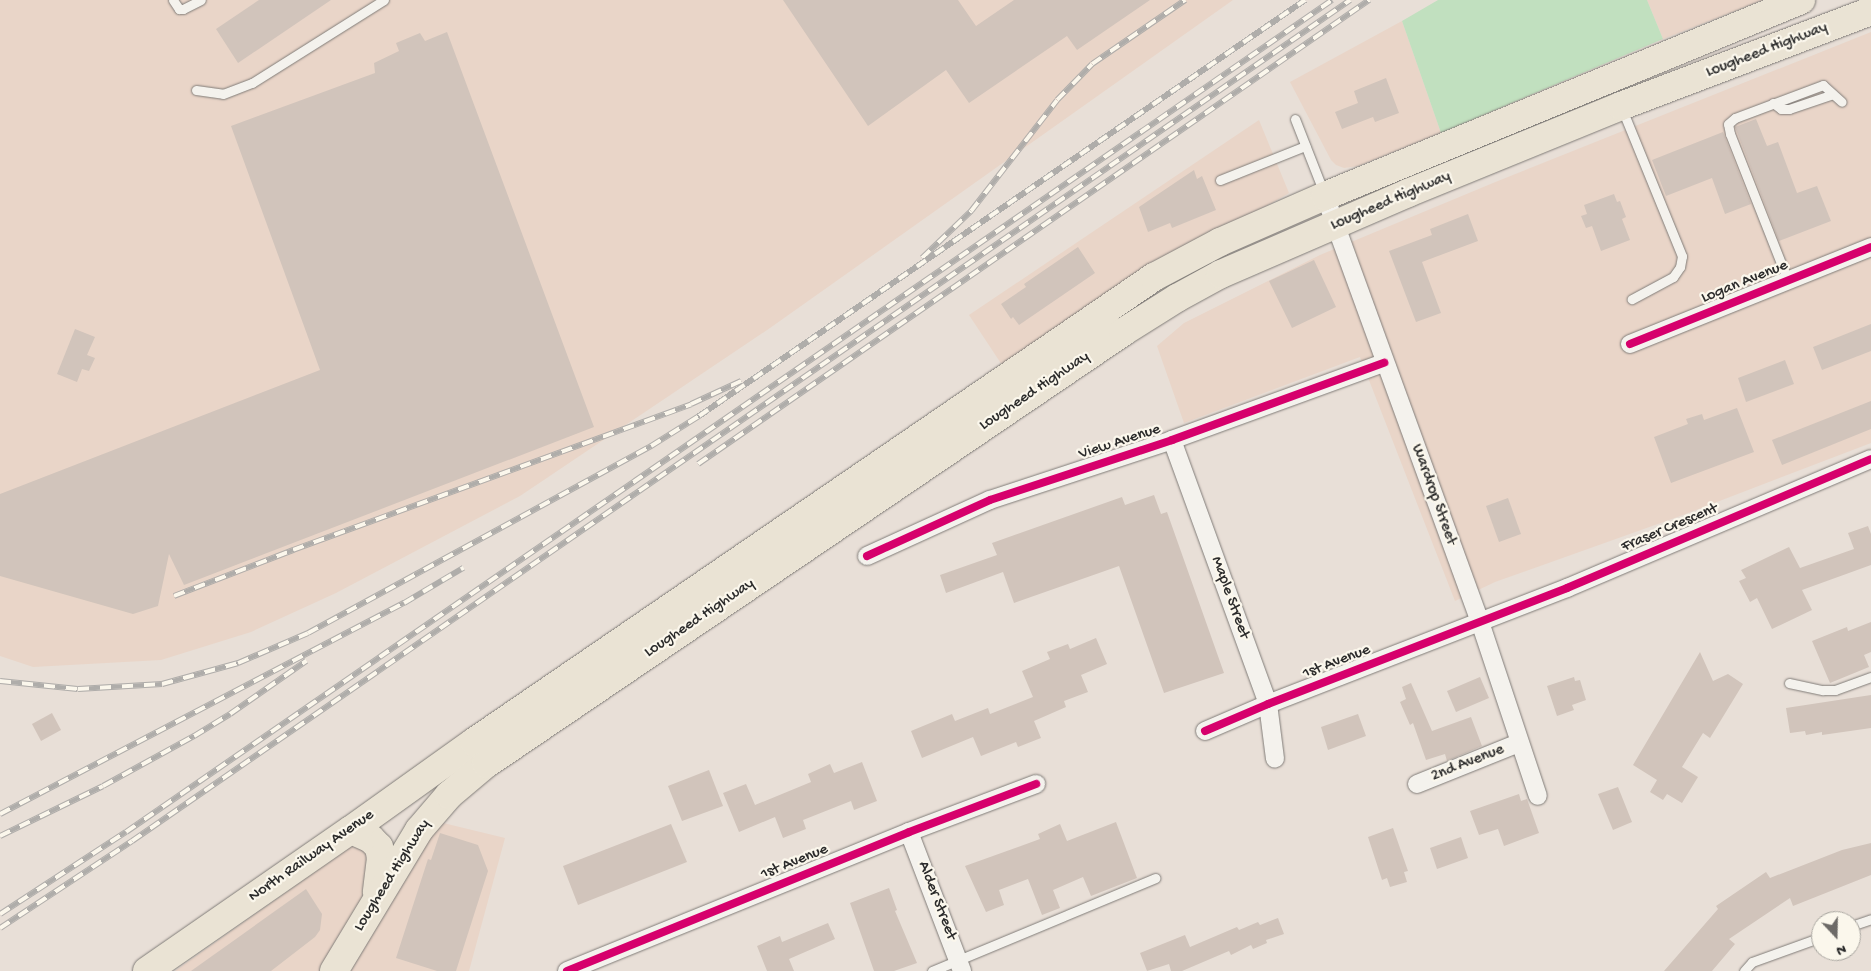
<!DOCTYPE html>
<html>
<head>
<meta charset="utf-8">
<style>
  body { margin:0 }
  #map { position:relative; width:1871px; height:971px; overflow:hidden; background:#e8dfd7; font-family:"Gochi Hand",sans-serif }
  div>[style] { position:absolute }
  [style*='--x'] { left:calc(var(--x)*1px); top:calc(var(--y)*1px); width:calc(var(--w)*1px); rotate:calc(var(--a)*1deg) }
  .built>* { inset:0; background:#e9d5c8 }
  .green>* { inset:0; background:#c1e0bf }
  .building>* { inset:0; background:#d1c4bb }
  .roads { filter:drop-shadow(0 0 1px #807c78) drop-shadow(0 0 1px #807c78) }
  .service>* { height:9px; margin:-4.5px; padding:0 4.5px; transform-origin:4.5px; border-radius:4.5px; background:#f4f2ed }
  .minor>* { height:18px; margin:-9px; padding:0 9px; transform-origin:9px; border-radius:9px; background:#f4f2ed }
  .primary>* { height:28px; margin:-14px; padding:0 14px; transform-origin:14px; border-radius:14px; background:#eae3d4 }
  .rail>* { height:5.5px; margin-top:-2.75px; transform-origin:0; background:repeating-linear-gradient(90deg,#fbf7ec 0 11px,#afadaa 0 22px); box-sizing:border-box; border-block:1px solid #afadaa }
  .cycleway>* { height:8px; margin:-4px; padding:0 4px; transform-origin:4px; border-radius:4px; background:#d6006c }
  span { translate:-50% -50%; white-space:nowrap; text-align:center; line-height:1.15; -webkit-text-stroke:4.5px #fbf7ec; paint-order:stroke }
  .street-label { font-size:16px; color:#2b2b2b }
  .north { position:absolute; left:1811px; top:911px; width:50px; height:50px; box-sizing:border-box; background:#fbf7ec; border:1px solid #a8a59f; border-radius:50%; rotate:159deg; font-size:14px; font-weight:700; line-height:20px; text-align:center; color:#2b2b2b }
  .north::after { content:''; display:block; margin:auto; width:18px; height:22px; background:#6d6a67; clip-path:polygon(50% 0,100% 100%,50% 72%,0 100%) }
</style>
</head>
<body>
<div id="map">
  <div class="built">
    <i style="clip-path:polygon(0 0,1233px 0,770px 328px,520px 496px,336px 593px,251px 632px,161px 660px,33px 667px,0 656px)"></i>
    <i style="clip-path:polygon(1647px 0,1763px 0,1663px 39px)"></i>
    <i style="clip-path:polygon(1402px 21px,1441px 133px,1358px 166px,1344px 168px,1336px 165px,1331px 160px,1290px 82px)"></i>
    <i style="clip-path:polygon(1871px 32px,1871px 443px,1683px 515px,1495px 582px,1455px 601px,1360px 357px,1184px 423px,1157px 346px,1184px 323px,1320px 255px,1493px 183px)"></i>
    <i style="clip-path:polygon(1259px 120px,1289px 193px,1155px 270px,1006px 371px,969px 315px)"></i>
    <i style="clip-path:polygon(439px 822px,505px 838px,469px 971px,175px 971px,354px 844px,411px 871px)"></i>
  </div>
  <div class="green">
    <i style="clip-path:polygon(1438px 0,1647px 0,1663px 39px,1441px 133px,1402px 21px)"></i>
  </div>
  <div class="building">
    <i style="clip-path:polygon(259px 0,331px 0,238px 63px,216px 29px)"></i>
    <i style="clip-path:polygon(783px 0,958px 0,976px 26px,1014px 0,1150px 0,1077px 50px,1067px 36px,969px 103px,946px 70px,868px 126px)"></i>
    <i style="clip-path:polygon(447px 32px,594px 427px,184px 585px,169px 554px,158px 606px,133px 614px,0 576px,0 494px,320px 370px,231px 126px,375px 73px,374px 63px,399px 51px,396px 43px,420px 33px,425px 41px)"></i>
    <i style="clip-path:polygon(1386px 78px,1399px 113px,1375px 122px,1373px 117px,1342px 129px,1335px 112px,1358px 103px,1354px 91px)"></i>
    <i style="clip-path:polygon(1756px 119px,1767px 146px,1778px 142px,1797px 193px,1817px 186px,1831px 221px,1779px 241px,1735px 127px)"></i>
    <i style="clip-path:polygon(1723px 132px,1751px 204px,1725px 214px,1712px 178px,1666px 196px,1652px 160px)"></i>
    <i style="clip-path:polygon(1194px 170px,1197px 179px,1202px 176px,1216px 210px,1172px 228px,1170px 223px,1148px 232px,1139px 207px)"></i>
    <i style="clip-path:polygon(1614px 194px,1617px 202px,1620px 201px,1626px 217px,1622px 219px,1630px 240px,1601px 251px,1592px 226px,1586px 228px,1581px 216px,1587px 214px,1584px 205px)"></i>
    <i style="clip-path:polygon(1468px 214px,1478px 241px,1422px 262px,1441px 313px,1416px 322px,1389px 251px,1432px 235px,1430px 229px)"></i>
    <i style="clip-path:polygon(1078px 247px,1095px 273px,1019px 325px,1013px 317px,1011px 319px,1001px 304px,1026px 287px,1024px 284px)"></i>
    <i style="clip-path:polygon(1314px 260px,1336px 307px,1292px 328px,1269px 281px)"></i>
    <i style="clip-path:polygon(1871px 324px,1871px 351px,1822px 370px,1813px 347px)"></i>
    <i style="clip-path:polygon(75px 329px,95px 337px,87px 355px,95px 358px,89px 371px,82px 369px,77px 382px,57px 374px)"></i>
    <i style="clip-path:polygon(1785px 360px,1794px 384px,1746px 402px,1738px 378px)"></i>
    <i style="clip-path:polygon(1871px 401px,1871px 429px,1782px 465px,1772px 440px)"></i>
    <i style="clip-path:polygon(1737px 408px,1754px 452px,1671px 483px,1654px 437px,1688px 424px,1686px 419px,1702px 414px,1704px 420px)"></i>
    <i style="clip-path:polygon(1154px 495px,1161px 514px,1167px 512px,1224px 673px,1164px 693px,1119px 566px,1014px 603px,1003px 572px,946px 593px,940px 575px,997px 555px,992px 543px,1122px 497px,1125px 505px)"></i>
    <i style="clip-path:polygon(1508px 498px,1521px 534px,1499px 542px,1486px 506px)"></i>
    <i style="clip-path:polygon(1868px 526px,1871px 534px,1871px 565px,1802px 590px,1812px 610px,1772px 629px,1757px 598px,1750px 602px,1739px 581px,1746px 578px,1741px 570px,1789px 547px,1800px 568px,1854px 549px,1848px 533px)"></i>
    <i style="clip-path:polygon(1871px 622px,1871px 652px,1864px 655px,1869px 667px,1830px 683px,1812px 641px,1847px 627px,1848px 631px)"></i>
    <i style="clip-path:polygon(1096px 638px,1107px 664px,1081px 675px,1088px 692px,1064px 701px,1066px 707px,1034px 721px,1041px 738px,1018px 747px,1016px 742px,981px 756px,973px 737px,922px 758px,911px 731px,952px 714px,955px 721px,988px 708px,990px 714px,1033px 697px,1022px 671px,1050px 659px,1047px 652px,1068px 644px,1070px 649px)"></i>
    <i style="clip-path:polygon(1700px 652px,1713px 681px,1728px 674px,1743px 684px,1710px 738px,1703px 733px,1682px 767px,1698px 777px,1682px 803px,1667px 794px,1663px 800px,1650px 792px,1657px 780px,1633px 765px)"></i>
    <i style="clip-path:polygon(1480px 677px,1489px 698px,1456px 712px,1447px 691px)"></i>
    <i style="clip-path:polygon(1574px 677px,1575px 681px,1580px 680px,1586px 700px,1572px 705px,1574px 710px,1557px 716px,1547px 686px)"></i>
    <i style="clip-path:polygon(1411px 683px,1432px 731px,1471px 717px,1482px 746px,1447px 761px,1445px 754px,1426px 760px,1413px 723px,1410px 725px,1400px 702px,1406px 699px,1402px 687px)"></i>
    <i style="clip-path:polygon(1871px 695px,1871px 728px,1822px 735px,1822px 732px,1806px 735px,1805px 731px,1790px 733px,1786px 708px)"></i>
    <i style="clip-path:polygon(52px 713px,61px 730px,41px 741px,32px 724px)"></i>
    <i style="clip-path:polygon(1358px 714px,1366px 736px,1328px 750px,1321px 727px)"></i>
    <i style="clip-path:polygon(862px 762px,877px 801px,854px 810px,851px 801px,803px 820px,806px 829px,783px 838px,775px 817px,739px 832px,723px 793px,746px 784px,755px 805px,811px 782px,808px 774px,830px 764px,834px 773px)"></i>
    <i style="clip-path:polygon(709px 770px,723px 806px,682px 821px,668px 786px)"></i>
    <i style="clip-path:polygon(1618px 787px,1632px 822px,1613px 830px,1598px 794px)"></i>
    <i style="clip-path:polygon(1519px 794px,1521px 801px,1527px 799px,1539px 833px,1504px 846px,1498px 829px,1479px 835px,1470px 811px)"></i>
    <i style="clip-path:polygon(1116px 822px,1137px 878px,1091px 896px,1083px 877px,1053px 890px,1060px 908px,1042px 915px,1028px 879px,999px 890px,1004px 905px,986px 912px,965px 866px,1040px 839px,1038px 834px,1060px 824px,1067px 841px)"></i>
    <i style="clip-path:polygon(671px 824px,687px 862px,578px 905px,563px 866px)"></i>
    <i style="clip-path:polygon(1393px 828px,1408px 871px,1404px 872px,1407px 882px,1390px 887px,1387px 878px,1382px 880px,1368px 837px)"></i>
    <i style="clip-path:polygon(440px 833px,478px 845px,488px 871px,456px 971px,437px 971px,396px 958px,428px 859px,431px 860px)"></i>
    <i style="clip-path:polygon(1461px 837px,1468px 858px,1437px 869px,1430px 848px)"></i>
    <i style="clip-path:polygon(1871px 843px,1871px 875px,1793px 906px,1790px 898px,1729px 939px,1735px 944px,1712px 971px,1664px 971px,1718px 909px,1716px 906px,1766px 872px,1770px 878px,1842px 850px)"></i>
    <i style="clip-path:polygon(889px 888px,897px 910px,895px 911px,917px 963px,894px 971px,874px 971px,850px 903px)"></i>
    <i style="clip-path:polygon(306px 889px,322px 914px,320px 930px,315px 937px,271px 971px,191px 971px)"></i>
    <i style="clip-path:polygon(1278px 918px,1284px 934px,1266px 940px,1267px 943px,1253px 949px,1251px 945px,1231px 955px,1229px 951px,1182px 971px,1171px 971px,1169px 964px,1147px 971px,1140px 953px,1185px 935px,1190px 947px,1237px 927px,1239px 930px,1258px 922px,1260px 925px)"></i>
    <i style="clip-path:polygon(828px 923px,835px 939px,789px 959px,794px 971px,767px 971px,757px 946px,780px 936px,782px 942px)"></i>
  </div>
  <div class="roads">
    <div class="service">
      <i style="--x:173;--y:0;--w:11;--a:56"></i>
      <i style="--x:179;--y:9;--w:4;--a:0"></i>
      <i style="--x:183;--y:9;--w:20;--a:-27"></i>
      <i style="--x:196;--y:90;--w:27;--a:8"></i>
      <i style="--x:223;--y:94;--w:31;--a:-21"></i>
      <i style="--x:252;--y:83;--w:156;--a:-32.2"></i>
      <i style="--x:1773;--y:103;--w:10;--a:37"></i>
      <i style="--x:1781;--y:109;--w:8;--a:0"></i>
      <i style="--x:1789;--y:109;--w:46;--a:-18.8"></i>
      <i style="--x:1622;--y:109;--w:159;--a:67.8"></i>
      <i style="--x:1682;--y:256;--w:11;--a:100"></i>
      <i style="--x:1680;--y:267;--w:12;--a:125"></i>
      <i style="--x:1673;--y:277;--w:47;--a:151.8"></i>
      <i style="--x:1295;--y:119;--w:79;--a:68.6"></i>
      <i style="--x:1220;--y:180;--w:92;--a:-21.8"></i>
      <i style="--x:1788;--y:281;--w:158;--a:-111.5"></i>
      <i style="--x:1730;--y:134;--w:10;--a:-101"></i>
      <i style="--x:1728;--y:124;--w:9;--a:-41"></i>
      <i style="--x:1735;--y:118;--w:94;--a:-20.6"></i>
      <i style="--x:1823;--y:85;--w:25;--a:42"></i>
      <i style="--x:1789;--y:683;--w:35;--a:12"></i>
      <i style="--x:1823;--y:690;--w:12;--a:0"></i>
      <i style="--x:1835;--y:690;--w:38;--a:-20"></i>
      <i style="--x:1851;--y:926;--w:21;--a:-19"></i>
      <i style="--x:932;--y:971;--w:242;--a:-22.6"></i>
      <i style="--x:1744;--y:971;--w:12;--a:-48"></i>
      <i style="--x:1752;--y:962;--w:73;--a:-19.9"></i>
    </div>
    <div class="minor">
      <i style="--x:1325;--y:196;--w:453;--a:70"></i>
      <i style="--x:1480;--y:622;--w:183;--a:71.6"></i>
      <i style="--x:1630;--y:344;--w:260;--a:-21.9"></i>
      <i style="--x:1172;--y:440;--w:281;--a:70"></i>
      <i style="--x:1268;--y:704;--w:55;--a:82.7"></i>
      <i style="--x:867;--y:556;--w:135;--a:-24.5"></i>
      <i style="--x:990;--y:500;--w:192;--a:-18.2"></i>
      <i style="--x:1172;--y:440;--w:226;--a:-20"></i>
      <i style="--x:1205;--y:731;--w:69;--a:-23.2"></i>
      <i style="--x:1268;--y:704;--w:321;--a:-21.2"></i>
      <i style="--x:1567;--y:588;--w:330;--a:-23"></i>
      <i style="--x:1417;--y:784;--w:110;--a:-21.9"></i>
      <i style="--x:909;--y:832;--w:149;--a:69.1"></i>
      <i style="--x:567;--y:971;--w:369;--a:-22.1"></i>
      <i style="--x:909;--y:832;--w:136;--a:-20.7"></i>
    </div>
    <div class="primary">
      <i style="--x:351;--y:830;--w:22;--a:24"></i>
      <i style="--x:371;--y:839;--w:11;--a:45"></i>
      <i style="--x:379;--y:847;--w:11;--a:80"></i>
      <i style="--x:381;--y:858;--w:34;--a:97"></i>
      <i style="--x:147;--y:971;--w:248;--a:-34.7"></i>
      <i style="--x:351;--y:830;--w:151;--a:-35.6"></i>
      <i style="--x:474;--y:742;--w:824;--a:-34.37"></i>
      <i style="--x:1154;--y:277;--w:75;--a:-27.9"></i>
      <i style="--x:1220;--y:242;--w:115;--a:-23.7"></i>
      <i style="--x:1325;--y:196;--w:515;--a:-22.38"></i>
      <i style="--x:334;--y:971;--w:165;--a:-58.9"></i>
      <i style="--x:419;--y:830;--w:46;--a:-49.4"></i>
      <i style="--x:449;--y:795;--w:48;--a:-40"></i>
      <i style="--x:486;--y:764;--w:770;--a:-34.14"></i>
      <i style="--x:1123;--y:332;--w:64;--a:-32.2"></i>
      <i style="--x:1177;--y:298;--w:50;--a:-28.6"></i>
      <i style="--x:1221;--y:274;--w:204;--a:-23.4"></i>
      <i style="--x:1408;--y:193;--w:230;--a:-22.2"></i>
      <i style="--x:1621;--y:106;--w:267;--a:-20.8"></i>
    </div>
  </div>
  <div class="rail">
    <i style="--x:922;--y:258;--w:68;--a:-43.8"></i>
    <i style="--x:971;--y:211;--w:140;--a:-52.2"></i>
    <i style="--x:1057;--y:100;--w:50;--a:-45.8"></i>
    <i style="--x:1092;--y:64;--w:113;--a:-34.5"></i>
    <i style="--x:698;--y:464;--w:816;--a:-34.66"></i>
    <i style="--x:174;--y:596;--w:128;--a:-21.1"></i>
    <i style="--x:293;--y:550;--w:424;--a:-20.1"></i>
    <i style="--x:691;--y:404;--w:55;--a:-24.7"></i>
    <i style="--x:0;--y:681;--w:78;--a:5.9"></i>
    <i style="--x:78;--y:689;--w:84;--a:-3.4"></i>
    <i style="--x:162;--y:684;--w:79;--a:-15.4"></i>
    <i style="--x:238;--y:663;--w:76;--a:-23.2"></i>
    <i style="--x:308;--y:633;--w:391;--a:-28.6"></i>
    <i style="--x:651;--y:446;--w:57;--a:-32"></i>
    <i style="--x:699;--y:416;--w:735;--a:-34.47"></i>
    <i style="--x:0;--y:814;--w:456;--a:-27.6"></i>
    <i style="--x:404;--y:603;--w:69;--a:-30.7"></i>
    <i style="--x:0;--y:836;--w:114;--a:-25.9"></i>
    <i style="--x:103;--y:786;--w:104;--a:-28.8"></i>
    <i style="--x:194;--y:736;--w:42;--a:-31.4"></i>
    <i style="--x:230;--y:714;--w:93;--a:-34.9"></i>
    <i style="--x:0;--y:914;--w:150;--a:-33.1"></i>
    <i style="--x:126;--y:832;--w:1465;--a:-34.6"></i>
    <i style="--x:0;--y:928;--w:158;--a:-33.4"></i>
    <i style="--x:132;--y:841;--w:1480;--a:-34.62"></i>
  </div>
  <div class="cycleway">
    <i style="--x:1630;--y:344;--w:260;--a:-21.9"></i>
    <i style="--x:867;--y:556;--w:135;--a:-24.5"></i>
    <i style="--x:990;--y:500;--w:192;--a:-18.2"></i>
    <i style="--x:1172;--y:440;--w:226;--a:-20"></i>
    <i style="--x:1205;--y:731;--w:69;--a:-23.2"></i>
    <i style="--x:1268;--y:704;--w:321;--a:-21.2"></i>
    <i style="--x:1567;--y:588;--w:330;--a:-23"></i>
    <i style="--x:567;--y:971;--w:369;--a:-22.1"></i>
    <i style="--x:909;--y:832;--w:136;--a:-20.7"></i>
  </div>
  <div class="street-label">
    <span style="left:1767px;top:51px;rotate:-21deg">Lougheed Highway</span>
    <span style="left:1391px;top:202px;rotate:-23deg">Lougheed Highway</span>
    <span style="left:1745px;top:283px;rotate:-22deg">Logan Avenue</span>
    <span style="left:1035px;top:392px;rotate:-34deg">Lougheed Highway</span>
    <span style="left:1120px;top:443px;rotate:-18deg">View Avenue</span>
    <span style="left:1433px;top:495px;rotate:70deg">Wardrop Street</span>
    <span style="left:1670px;top:529px;rotate:-23deg">Fraser Crescent</span>
    <span style="left:1229px;top:598px;rotate:70deg">Maple Street</span>
    <span style="left:700px;top:619px;rotate:-34deg">Lougheed Highway</span>
    <span style="left:1337px;top:663px;rotate:-21deg">1st Avenue</span>
    <span style="left:1468px;top:764px;rotate:-22deg">2nd Avenue</span>
    <span style="left:312px;top:857px;rotate:-35deg">North Railway Avenue</span>
    <span style="left:795px;top:863px;rotate:-22deg">1st Avenue</span>
    <span style="left:393px;top:876px;rotate:-58deg">Lougheed Highway</span>
    <span style="left:936px;top:901px;rotate:69deg">Alder Street</span>
  </div>
  <div class="north">N</div>
</div>
</body>
</html>
